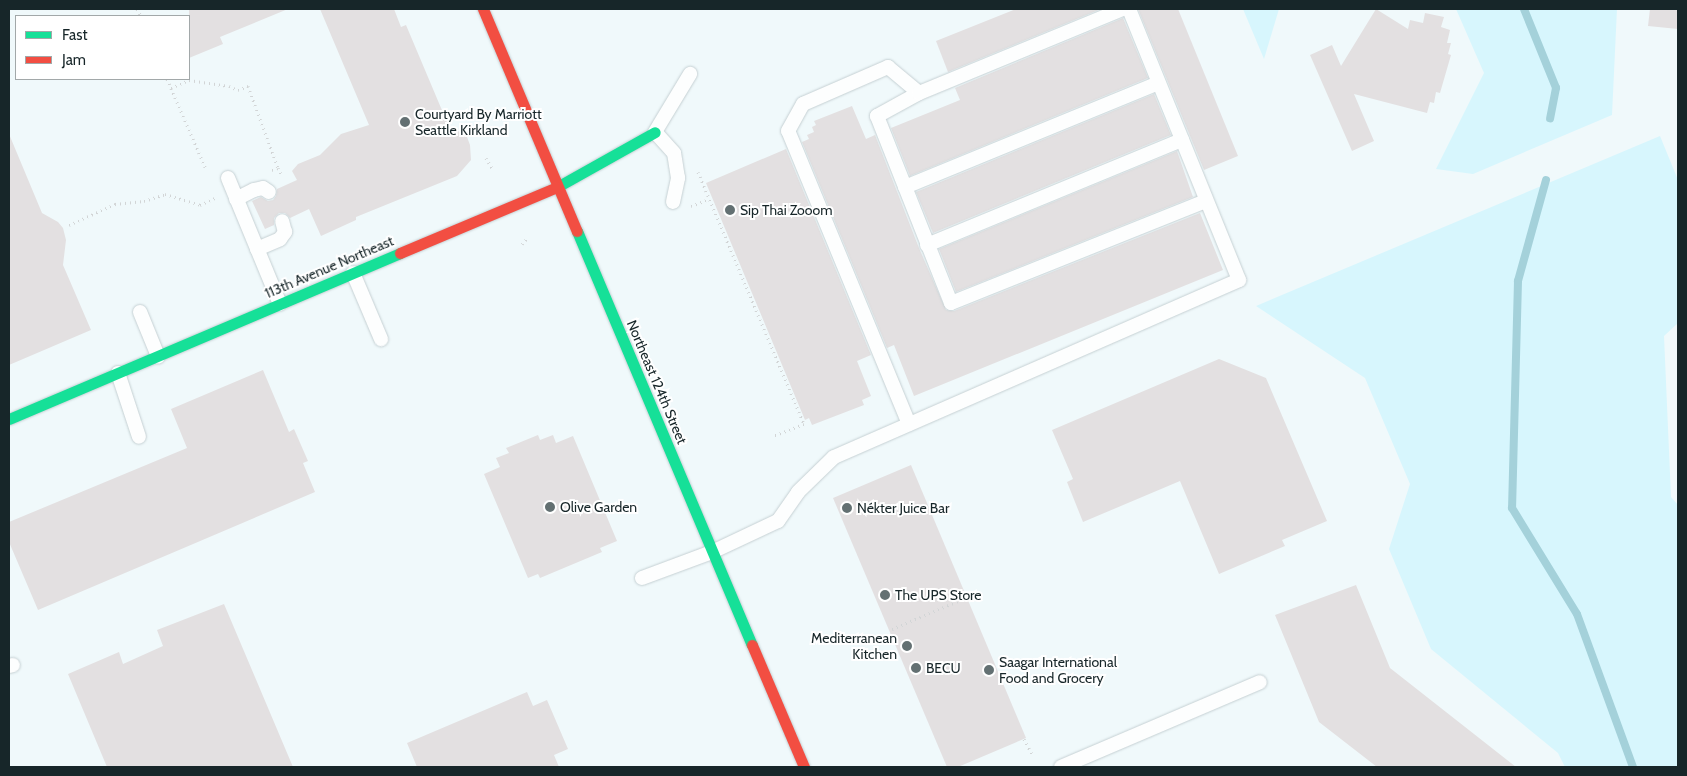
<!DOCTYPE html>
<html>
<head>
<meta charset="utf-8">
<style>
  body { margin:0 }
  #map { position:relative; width:1687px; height:776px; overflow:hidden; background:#f0f9fb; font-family:Cabin,sans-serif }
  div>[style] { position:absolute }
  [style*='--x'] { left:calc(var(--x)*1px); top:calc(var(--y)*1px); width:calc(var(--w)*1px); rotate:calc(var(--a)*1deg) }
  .green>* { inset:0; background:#d7f6fd }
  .stream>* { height:8px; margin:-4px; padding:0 4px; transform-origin:4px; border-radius:4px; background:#a4d1da }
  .building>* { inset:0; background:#e3e0e1 }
  .path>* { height:3px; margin-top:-1.5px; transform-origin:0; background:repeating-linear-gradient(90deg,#d2d5d6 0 1px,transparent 0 5px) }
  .roads { filter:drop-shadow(0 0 1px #c5d0d3) drop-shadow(0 0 1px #c5d0d3) }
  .lane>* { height:14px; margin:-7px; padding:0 7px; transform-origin:7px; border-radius:7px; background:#fdfefe }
  .fast>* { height:11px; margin:-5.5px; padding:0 5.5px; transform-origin:5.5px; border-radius:5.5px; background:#16e098 }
  .jam>* { height:11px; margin:-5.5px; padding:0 5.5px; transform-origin:5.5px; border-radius:5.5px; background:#f24e42 }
  .dots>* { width:14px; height:14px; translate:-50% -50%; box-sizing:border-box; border:2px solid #fff; border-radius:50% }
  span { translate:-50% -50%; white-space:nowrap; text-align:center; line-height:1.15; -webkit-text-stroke:4px #fff; paint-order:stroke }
  .poi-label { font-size:14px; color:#172629 }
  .left { translate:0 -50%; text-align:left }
  .right { translate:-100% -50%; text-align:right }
  .street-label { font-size:14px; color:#172629 }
  .frame { position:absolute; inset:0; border:10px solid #172629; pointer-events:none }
  .legend { position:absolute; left:15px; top:15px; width:175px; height:65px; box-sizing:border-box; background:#fff; border:1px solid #a2a8a9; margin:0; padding:6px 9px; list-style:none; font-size:15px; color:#172629 }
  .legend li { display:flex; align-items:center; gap:10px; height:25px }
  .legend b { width:25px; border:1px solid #a2a8a9 }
</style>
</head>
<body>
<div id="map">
  <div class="green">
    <i style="clip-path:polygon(1243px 9px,1279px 9px,1264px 59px)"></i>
    <i style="clip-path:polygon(1456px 9px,1617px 9px,1612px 115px,1473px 174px,1436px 169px,1484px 73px)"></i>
    <i style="clip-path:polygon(1660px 136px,1678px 180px,1678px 323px,1664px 336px,1671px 497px,1678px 505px,1678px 767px,1565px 767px,1558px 753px,1431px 649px,1389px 549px,1410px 484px,1365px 378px,1256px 306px)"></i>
  </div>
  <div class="stream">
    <i style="--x:1524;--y:9;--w:85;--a:67.9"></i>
    <i style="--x:1556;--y:88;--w:31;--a:101"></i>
    <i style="--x:1546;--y:180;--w:105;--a:105.5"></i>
    <i style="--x:1518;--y:281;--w:227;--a:91.5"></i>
    <i style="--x:1512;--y:508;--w:124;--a:58.5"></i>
    <i style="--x:1577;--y:614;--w:163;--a:69.9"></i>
  </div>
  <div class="building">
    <i style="clip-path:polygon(189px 9px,288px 9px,220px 37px,223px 44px,189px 58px)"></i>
    <i style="clip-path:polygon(320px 9px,394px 9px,401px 27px,406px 25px,452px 134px,464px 129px,470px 145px,471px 160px,457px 176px,356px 217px,356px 220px,321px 236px,309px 209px,290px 218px,285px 213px,279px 213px,274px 218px,274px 225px,265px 229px,252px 201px,261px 197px,268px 201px,273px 200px,276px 196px,277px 189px,297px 180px,292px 171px,298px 164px,320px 155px,341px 134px,369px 125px)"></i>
    <i style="clip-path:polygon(1016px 9px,1101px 9px,948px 72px,936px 41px)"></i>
    <i style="clip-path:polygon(1138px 9px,1178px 9px,1238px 156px,1204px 170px)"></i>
    <i style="clip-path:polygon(1376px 9px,1408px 29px,1410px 20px,1423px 23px,1425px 13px,1444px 17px,1441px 27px,1450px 30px,1447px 43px,1451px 43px,1448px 54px,1451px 55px,1440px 93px,1436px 92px,1434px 103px,1430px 102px,1427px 113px,1354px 94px,1374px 141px,1352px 151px,1310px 55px,1332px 45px,1341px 66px)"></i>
    <i style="clip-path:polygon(1650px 9px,1678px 9px,1678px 29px,1648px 26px)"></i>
    <i style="clip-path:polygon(1123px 18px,1148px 78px,910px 176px,891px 128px,960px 100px,955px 88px)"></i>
    <i style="clip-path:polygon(1154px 94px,1171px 135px,933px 233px,916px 192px)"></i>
    <i style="clip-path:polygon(852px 106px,866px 139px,875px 135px,919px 248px,946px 310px,954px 311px,1200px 213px,1223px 270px,914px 396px,894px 345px,887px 348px,802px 142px,809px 139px,807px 135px,814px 132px,812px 127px,816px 125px,814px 121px)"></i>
    <i style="clip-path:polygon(9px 134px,42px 213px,58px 222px,63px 228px,66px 240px,63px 265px,91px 330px,9px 365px)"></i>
    <i style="clip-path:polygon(786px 149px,871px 355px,857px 361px,871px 396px,862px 400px,864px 405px,812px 425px,809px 418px,805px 420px,706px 183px)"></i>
    <i style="clip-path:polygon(1177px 151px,1193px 197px,956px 292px,939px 249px)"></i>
    <i style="clip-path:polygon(1219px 359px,1266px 378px,1327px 521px,1282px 540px,1285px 546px,1219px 574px,1180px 481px,1083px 522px,1067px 482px,1073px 479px,1052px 430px)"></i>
    <i style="clip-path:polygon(263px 370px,289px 432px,294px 429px,308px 461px,303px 463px,315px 492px,38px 610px,9px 542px,9px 522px,187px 448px,171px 409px)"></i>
    <i style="clip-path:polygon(538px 435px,540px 440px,553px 435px,556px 443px,573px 436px,617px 541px,600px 548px,602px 552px,540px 578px,538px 574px,528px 578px,484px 474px,500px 467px,496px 458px,509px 453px,506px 448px)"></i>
    <i style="clip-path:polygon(911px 465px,1026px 738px,958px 767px,947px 767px,833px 498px)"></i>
    <i style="clip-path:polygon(1356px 585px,1390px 668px,1516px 767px,1377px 767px,1319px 722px,1275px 615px)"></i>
    <i style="clip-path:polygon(224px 604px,293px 767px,107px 767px,68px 674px,119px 652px,123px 664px,163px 646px,157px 630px)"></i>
    <i style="clip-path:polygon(527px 692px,533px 706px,547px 700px,568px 749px,554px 755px,559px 767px,417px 767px,407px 743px)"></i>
  </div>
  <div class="path">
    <i style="--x:137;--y:9;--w:8;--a:60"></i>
    <i style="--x:167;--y:79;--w:96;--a:66.6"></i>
    <i style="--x:171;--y:88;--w:20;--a:-24"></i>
    <i style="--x:189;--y:80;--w:40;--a:8.5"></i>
    <i style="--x:229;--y:86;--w:10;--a:24"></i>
    <i style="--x:238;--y:90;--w:11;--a:-22"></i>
    <i style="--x:248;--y:86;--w:87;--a:69.9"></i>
    <i style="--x:486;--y:158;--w:12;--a:59"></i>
    <i style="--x:272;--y:170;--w:6;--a:-18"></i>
    <i style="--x:278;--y:168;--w:9;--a:63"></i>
    <i style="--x:698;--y:172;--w:273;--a:67.2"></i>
    <i style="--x:804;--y:424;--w:33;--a:159"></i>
    <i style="--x:691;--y:206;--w:19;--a:-21"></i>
    <i style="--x:69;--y:225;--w:51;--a:-24.5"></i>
    <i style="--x:115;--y:204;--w:29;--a:-6"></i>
    <i style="--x:144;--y:201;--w:22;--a:-18"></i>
    <i style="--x:165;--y:194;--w:37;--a:17"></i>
    <i style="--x:200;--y:205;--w:19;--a:-25"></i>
    <i style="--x:522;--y:244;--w:9;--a:-49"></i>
    <i style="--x:892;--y:629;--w:79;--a:-23"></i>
    <i style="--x:1024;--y:739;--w:17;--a:62"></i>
  </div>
  <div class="roads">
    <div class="lane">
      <i style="--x:919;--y:93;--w:48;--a:151.3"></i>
      <i style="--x:877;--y:116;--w:201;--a:68.4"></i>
      <i style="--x:951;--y:303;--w:275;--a:-21.8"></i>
      <i style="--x:228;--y:178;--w:136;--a:67.6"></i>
      <i style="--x:905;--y:187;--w:274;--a:-22.3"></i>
      <i style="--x:236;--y:199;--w:20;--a:-27"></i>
      <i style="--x:254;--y:190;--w:9;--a:-13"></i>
      <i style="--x:263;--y:188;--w:7;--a:34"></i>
      <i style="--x:673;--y:202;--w:25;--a:-78"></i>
      <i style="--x:678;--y:178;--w:25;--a:-99"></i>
      <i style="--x:674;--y:153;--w:28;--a:-132"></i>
      <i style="--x:655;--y:132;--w:68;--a:-58.9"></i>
      <i style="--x:927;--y:245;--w:276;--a:-22.4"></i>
      <i style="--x:257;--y:249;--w:25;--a:-23"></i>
      <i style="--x:280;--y:239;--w:9;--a:-54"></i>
      <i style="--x:285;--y:232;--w:11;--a:-105"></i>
      <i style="--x:353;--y:273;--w:72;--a:67"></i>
      <i style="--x:140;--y:312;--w:48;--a:67.8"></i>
      <i style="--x:118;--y:373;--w:67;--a:71.8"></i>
      <i style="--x:909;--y:424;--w:317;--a:-112.4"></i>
      <i style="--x:788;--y:131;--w:31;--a:-61"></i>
      <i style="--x:803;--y:104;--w:93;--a:-23.5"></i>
      <i style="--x:888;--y:67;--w:40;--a:40"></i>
      <i style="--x:919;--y:93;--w:221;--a:-22.4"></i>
      <i style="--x:642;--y:578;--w:75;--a:-20.4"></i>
      <i style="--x:712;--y:552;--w:73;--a:-25.2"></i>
      <i style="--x:778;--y:521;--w:35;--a:-55"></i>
      <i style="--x:798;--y:492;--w:50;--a:-44.2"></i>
      <i style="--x:834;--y:457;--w:442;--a:-23.6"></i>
      <i style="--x:1239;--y:280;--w:292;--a:-112.1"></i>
      <i style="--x:9;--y:666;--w:4;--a:-14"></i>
      <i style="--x:1061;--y:767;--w:216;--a:-23.1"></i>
    </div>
    <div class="fast">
      <i style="--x:557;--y:187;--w:112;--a:-29.3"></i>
      <i style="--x:577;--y:231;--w:449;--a:67.1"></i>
      <i style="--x:9;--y:419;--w:425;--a:-23"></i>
    </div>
    <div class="jam">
      <i style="--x:483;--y:9;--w:241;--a:67.1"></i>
      <i style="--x:400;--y:253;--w:170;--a:-22.8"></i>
      <i style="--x:752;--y:645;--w:133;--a:66.9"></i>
    </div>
  </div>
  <div class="dots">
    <i style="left:405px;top:122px;background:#637072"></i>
    <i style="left:730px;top:210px;background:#637072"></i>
    <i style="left:550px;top:507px;background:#637072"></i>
    <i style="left:847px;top:508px;background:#637072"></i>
    <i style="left:885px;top:595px;background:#637072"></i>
    <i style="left:907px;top:646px;background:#637072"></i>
    <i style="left:916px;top:668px;background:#637072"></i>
    <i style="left:989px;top:670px;background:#637072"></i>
  </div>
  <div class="poi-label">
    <span class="left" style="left:415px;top:122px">Courtyard By Marriott<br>Seattle Kirkland</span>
    <span class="left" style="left:740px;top:210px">Sip Thai Zooom</span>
    <span class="left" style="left:560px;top:507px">Olive Garden</span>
    <span class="left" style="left:857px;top:508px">Nékter Juice Bar</span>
    <span class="left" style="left:895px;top:595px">The UPS Store</span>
    <span class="right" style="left:897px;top:646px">Mediterranean<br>Kitchen</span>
    <span class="left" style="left:999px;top:670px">Saagar International<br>Food and Grocery</span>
    <span class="left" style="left:926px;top:668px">BECU</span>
  </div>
  <div class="street-label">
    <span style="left:329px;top:267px;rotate:-23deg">113th Avenue Northeast</span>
    <span style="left:657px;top:382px;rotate:67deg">Northeast 124th Street</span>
  </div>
  <div class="frame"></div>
  <ul class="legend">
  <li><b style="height:6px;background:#16e098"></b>Fast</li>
  <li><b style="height:6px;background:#f24e42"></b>Jam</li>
  </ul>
</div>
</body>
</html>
